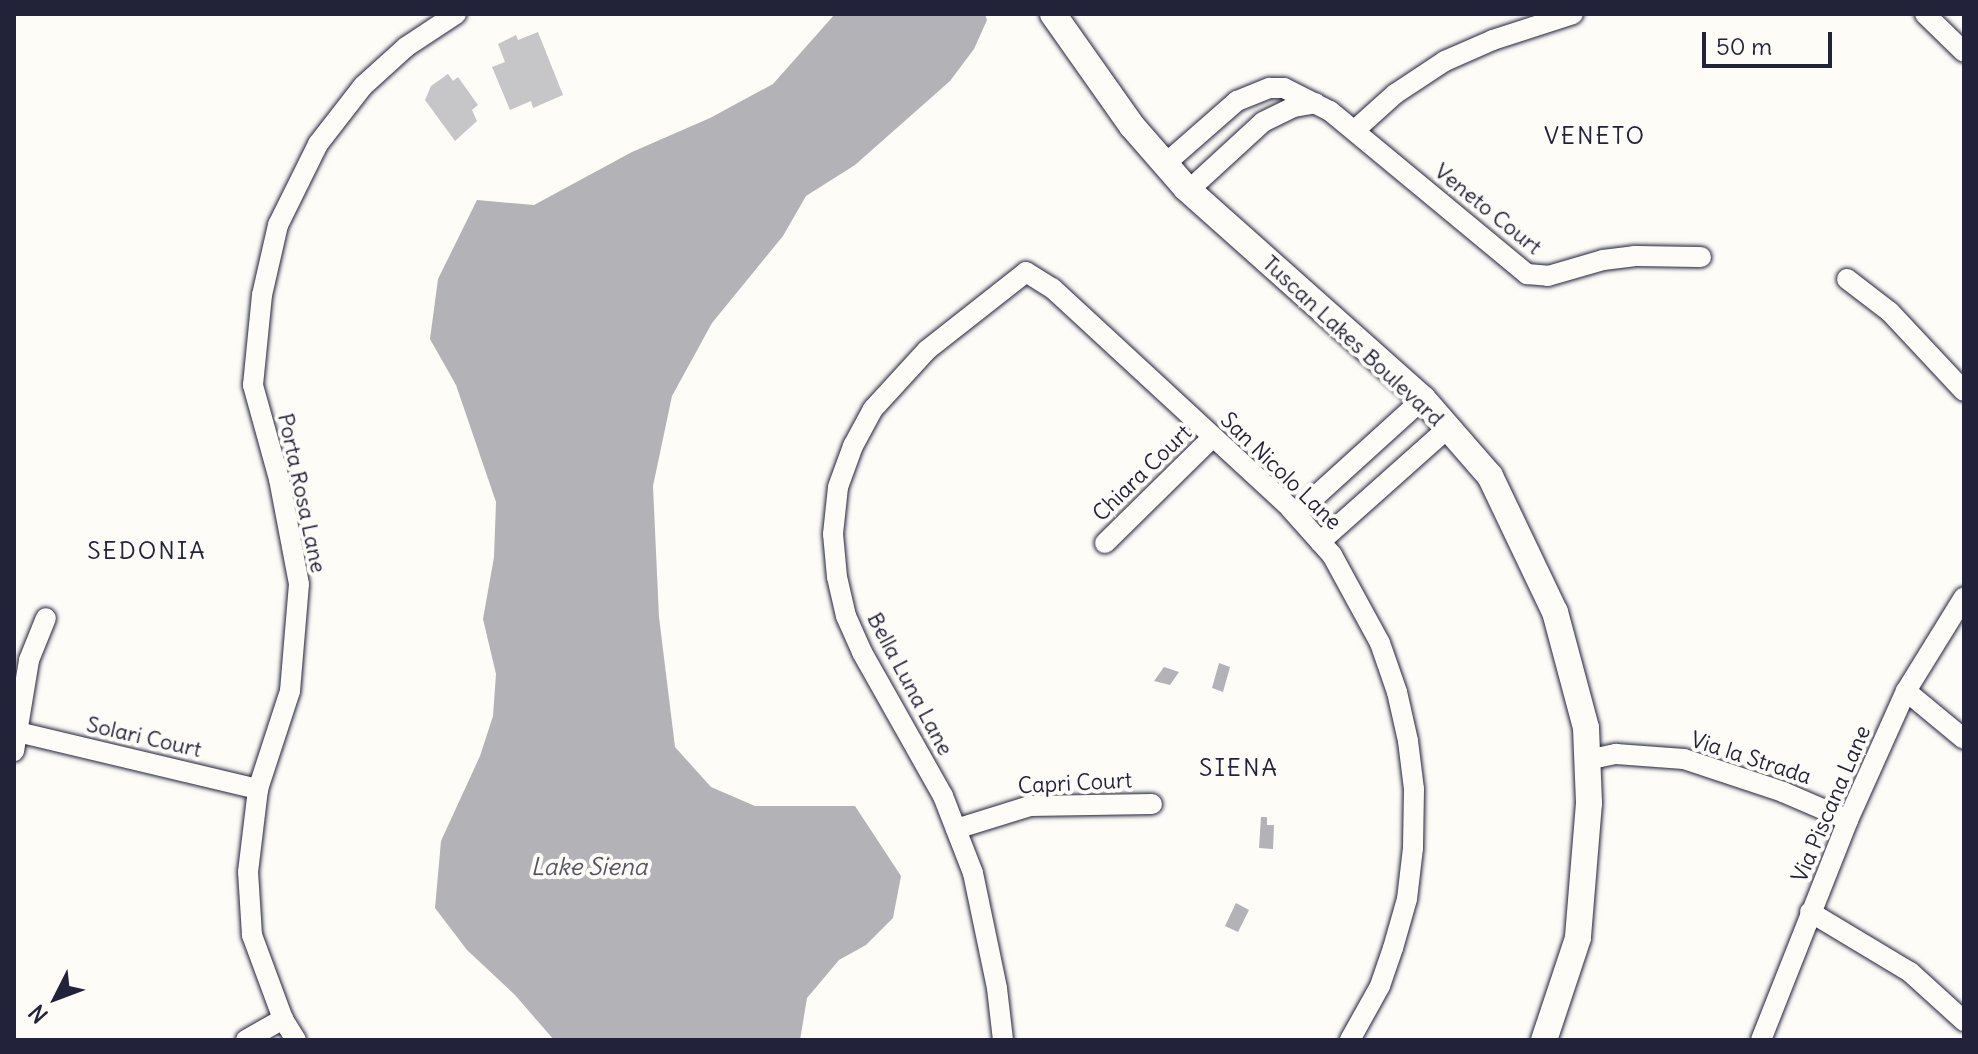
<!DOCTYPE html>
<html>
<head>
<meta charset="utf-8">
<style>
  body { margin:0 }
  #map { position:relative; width:1978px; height:1054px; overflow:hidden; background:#fdfcf7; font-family:Delius,sans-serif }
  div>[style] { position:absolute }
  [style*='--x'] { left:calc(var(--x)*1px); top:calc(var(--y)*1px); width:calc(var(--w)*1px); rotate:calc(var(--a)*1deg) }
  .water>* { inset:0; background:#b2b2b7 }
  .building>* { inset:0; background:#c6c6c8 }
  .roads { filter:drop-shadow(0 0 2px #22223b) drop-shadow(0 0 2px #22223b) }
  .minor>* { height:20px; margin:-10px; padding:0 10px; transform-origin:10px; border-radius:10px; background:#fdfcf7 }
  .tertiary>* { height:26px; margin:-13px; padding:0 13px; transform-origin:13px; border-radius:13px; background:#fdfcf7 }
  span { translate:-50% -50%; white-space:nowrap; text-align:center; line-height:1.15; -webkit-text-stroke:8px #fdfcf7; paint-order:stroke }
  .street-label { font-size:22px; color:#22223b }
  .neighbourhood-label { font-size:24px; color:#22223b; letter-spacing:2px }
  .water-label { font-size:24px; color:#545466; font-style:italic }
  .frame { position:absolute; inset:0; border:16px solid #22223b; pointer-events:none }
  .north { position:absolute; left:16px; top:958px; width:80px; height:80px; -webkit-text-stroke:6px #fdfcf7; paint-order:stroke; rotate:228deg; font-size:22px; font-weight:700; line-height:32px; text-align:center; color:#22223b }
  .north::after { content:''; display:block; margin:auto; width:28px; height:36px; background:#22223b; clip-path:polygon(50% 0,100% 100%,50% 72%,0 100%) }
  .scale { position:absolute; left:1702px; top:32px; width:130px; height:36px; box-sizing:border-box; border:4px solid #22223b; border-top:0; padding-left:10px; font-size:24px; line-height:28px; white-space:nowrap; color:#22223b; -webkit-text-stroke:6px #fdfcf7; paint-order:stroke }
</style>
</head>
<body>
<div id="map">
  <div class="water">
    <i style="clip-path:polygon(835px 14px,985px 14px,987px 20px,974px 49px,950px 81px,855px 165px,806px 196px,783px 236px,712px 323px,672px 396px,653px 486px,659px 617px,675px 747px,711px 787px,755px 806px,855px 806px,901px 876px,893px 918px,866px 945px,839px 960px,807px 998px,800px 1040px,554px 1040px,515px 995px,467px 950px,435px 908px,441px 841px,480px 756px,493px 716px,496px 674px,483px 619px,494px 557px,496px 502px,456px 385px,430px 339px,438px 279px,477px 200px,534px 205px,632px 152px,710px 118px,773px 84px)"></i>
    <i style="clip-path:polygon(1219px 663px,1230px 667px,1223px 692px,1212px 688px)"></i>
    <i style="clip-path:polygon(1164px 667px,1179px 672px,1170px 685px,1154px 681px)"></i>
    <i style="clip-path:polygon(1261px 817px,1267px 817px,1267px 825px,1274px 825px,1273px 849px,1259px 848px)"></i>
    <i style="clip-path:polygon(1236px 903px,1249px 910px,1238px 932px,1225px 926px)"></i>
  </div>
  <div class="building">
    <i style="clip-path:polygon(538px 32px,563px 95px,533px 108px,531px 101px,510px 110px,492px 67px,505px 62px,498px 44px,516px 35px,518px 40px)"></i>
    <i style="clip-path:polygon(448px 74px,453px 81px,458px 77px,478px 105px,472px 110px,477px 121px,455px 141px,425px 100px,431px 86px)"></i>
  </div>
  <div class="roads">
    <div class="minor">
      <i style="--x:1925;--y:14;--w:54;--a:44.3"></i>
      <i style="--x:1355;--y:130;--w:54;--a:-42"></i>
      <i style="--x:1395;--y:94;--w:60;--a:-33.4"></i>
      <i style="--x:1445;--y:61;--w:52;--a:-23.6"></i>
      <i style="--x:1493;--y:40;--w:84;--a:-18"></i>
      <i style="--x:1165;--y:164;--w:96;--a:-41.2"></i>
      <i style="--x:1237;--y:101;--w:35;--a:-22"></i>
      <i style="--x:1270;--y:88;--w:14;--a:0"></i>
      <i style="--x:1284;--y:88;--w:51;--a:26.6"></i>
      <i style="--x:1330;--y:111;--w:256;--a:39.6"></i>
      <i style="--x:1527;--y:274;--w:21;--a:5"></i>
      <i style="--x:1548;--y:276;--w:57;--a:-16.2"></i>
      <i style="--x:1603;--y:260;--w:31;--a:-7"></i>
      <i style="--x:1634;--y:256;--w:67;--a:0.9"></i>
      <i style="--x:1189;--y:190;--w:100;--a:-42.6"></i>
      <i style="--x:1263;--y:122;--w:34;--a:-26"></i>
      <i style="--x:1294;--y:107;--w:22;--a:-10"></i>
      <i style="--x:1847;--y:279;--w:54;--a:37.5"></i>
      <i style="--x:1890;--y:312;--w:108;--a:46.9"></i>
      <i style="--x:1296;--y:514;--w:171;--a:-42.2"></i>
      <i style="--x:1320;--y:542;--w:171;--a:-41.7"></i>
      <i style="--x:1105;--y:543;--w:151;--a:-44.5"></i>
      <i style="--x:1906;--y:691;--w:75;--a:39.6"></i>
      <i style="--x:18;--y:732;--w:247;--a:13.4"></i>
      <i style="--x:14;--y:751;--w:92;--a:-80.6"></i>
      <i style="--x:29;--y:660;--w:45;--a:-68"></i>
      <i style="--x:1587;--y:760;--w:30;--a:-12"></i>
      <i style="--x:1616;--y:754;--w:68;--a:4.2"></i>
      <i style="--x:1684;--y:759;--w:104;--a:18.4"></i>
      <i style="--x:1783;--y:792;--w:71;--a:23.3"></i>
      <i style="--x:956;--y:829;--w:77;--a:-17.3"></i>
      <i style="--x:1030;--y:806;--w:122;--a:-0.9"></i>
      <i style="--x:1810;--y:912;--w:117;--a:31"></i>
      <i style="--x:1910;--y:972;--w:73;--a:42.2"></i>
      <i style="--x:246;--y:1040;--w:43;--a:-29.6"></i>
      <i style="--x:296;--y:1040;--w:25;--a:-122"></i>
      <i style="--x:283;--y:1019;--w:90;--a:-110.3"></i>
      <i style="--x:252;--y:935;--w:63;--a:-93.6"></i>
      <i style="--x:248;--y:872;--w:84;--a:-83.1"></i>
      <i style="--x:258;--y:789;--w:103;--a:-71.9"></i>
      <i style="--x:290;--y:691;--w:107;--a:-85.2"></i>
      <i style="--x:299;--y:584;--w:107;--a:-100.8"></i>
      <i style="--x:279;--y:479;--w:98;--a:-105.5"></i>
      <i style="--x:253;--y:385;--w:90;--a:-84.3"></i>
      <i style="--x:262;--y:295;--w:72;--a:-77.1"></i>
      <i style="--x:278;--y:225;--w:90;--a:-63.7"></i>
      <i style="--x:318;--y:144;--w:73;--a:-52.2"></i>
      <i style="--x:363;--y:86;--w:58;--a:-42.2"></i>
      <i style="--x:406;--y:47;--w:60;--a:-33.4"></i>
      <i style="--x:1003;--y:1040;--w:52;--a:-96.6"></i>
      <i style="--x:997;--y:988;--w:117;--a:-101.8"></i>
      <i style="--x:973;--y:873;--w:83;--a:-111.3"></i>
      <i style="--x:943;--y:796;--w:165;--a:-119.4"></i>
      <i style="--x:862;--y:652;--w:39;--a:-114"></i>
      <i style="--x:846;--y:616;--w:40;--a:-103"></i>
      <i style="--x:837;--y:577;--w:43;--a:-95.3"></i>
      <i style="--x:833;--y:534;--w:47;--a:-83.9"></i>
      <i style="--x:838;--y:487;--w:44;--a:-69.9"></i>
      <i style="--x:853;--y:446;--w:42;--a:-61.6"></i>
      <i style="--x:873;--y:409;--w:80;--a:-47.5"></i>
      <i style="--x:927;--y:350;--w:126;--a:-38.2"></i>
      <i style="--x:1026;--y:272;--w:31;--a:32"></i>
      <i style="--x:1052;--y:288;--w:324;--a:42.7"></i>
      <i style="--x:1290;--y:508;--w:63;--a:48.2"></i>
      <i style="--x:1332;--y:555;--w:100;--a:61.4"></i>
      <i style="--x:1380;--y:643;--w:52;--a:70.9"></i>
      <i style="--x:1397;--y:692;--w:50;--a:77.3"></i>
      <i style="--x:1408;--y:741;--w:48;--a:82.9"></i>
      <i style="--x:1414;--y:789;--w:59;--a:91"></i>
      <i style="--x:1413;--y:848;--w:51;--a:96.7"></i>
      <i style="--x:1407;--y:899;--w:51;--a:105.9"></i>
      <i style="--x:1393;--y:948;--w:40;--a:108.9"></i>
      <i style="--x:1380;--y:986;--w:62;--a:119.1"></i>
      <i style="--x:1761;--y:1040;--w:237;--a:-68.4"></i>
      <i style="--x:1848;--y:820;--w:141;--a:-65.8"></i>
      <i style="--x:1906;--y:691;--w:110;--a:-58.3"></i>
    </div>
    <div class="tertiary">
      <i style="--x:1053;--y:14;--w:137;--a:54.8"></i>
      <i style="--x:1132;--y:126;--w:82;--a:48.9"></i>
      <i style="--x:1186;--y:188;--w:317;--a:41.7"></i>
      <i style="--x:1423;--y:399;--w:102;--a:49"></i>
      <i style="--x:1490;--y:476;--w:151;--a:64.5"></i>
      <i style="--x:1555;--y:612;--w:120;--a:75"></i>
      <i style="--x:1586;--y:728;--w:75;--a:87.7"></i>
      <i style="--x:1589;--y:803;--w:135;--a:94.7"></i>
      <i style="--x:1578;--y:938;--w:108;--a:108.4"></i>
    </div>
  </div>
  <div class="street-label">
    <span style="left:1488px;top:209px;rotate:39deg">Veneto Court</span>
    <span style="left:1353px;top:341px;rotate:43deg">Tuscan Lakes Boulevard</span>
    <span style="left:1281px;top:471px;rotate:44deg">San Nicolo Lane</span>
    <span style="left:1142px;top:473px;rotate:-44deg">Chiara Court</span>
    <span style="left:302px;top:493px;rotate:78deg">Porta Rosa Lane</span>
    <span style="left:910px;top:684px;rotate:62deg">Bella Luna Lane</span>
    <span style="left:144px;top:737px;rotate:13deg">Solari Court</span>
    <span style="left:1751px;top:758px;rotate:18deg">Via la Strada</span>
    <span style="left:1075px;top:783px;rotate:-3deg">Capri Court</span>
    <span style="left:1831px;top:804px;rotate:-67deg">Via Piscana Lane</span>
  </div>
  <div class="neighbourhood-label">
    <span style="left:1595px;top:136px">VENETO</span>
    <span style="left:147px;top:551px">SEDONIA</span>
    <span style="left:1239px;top:768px">SIENA</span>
  </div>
  <div class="water-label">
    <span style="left:589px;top:867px">Lake Siena</span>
  </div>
  <div class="frame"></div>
  <div class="north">N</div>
  <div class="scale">50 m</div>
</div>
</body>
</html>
